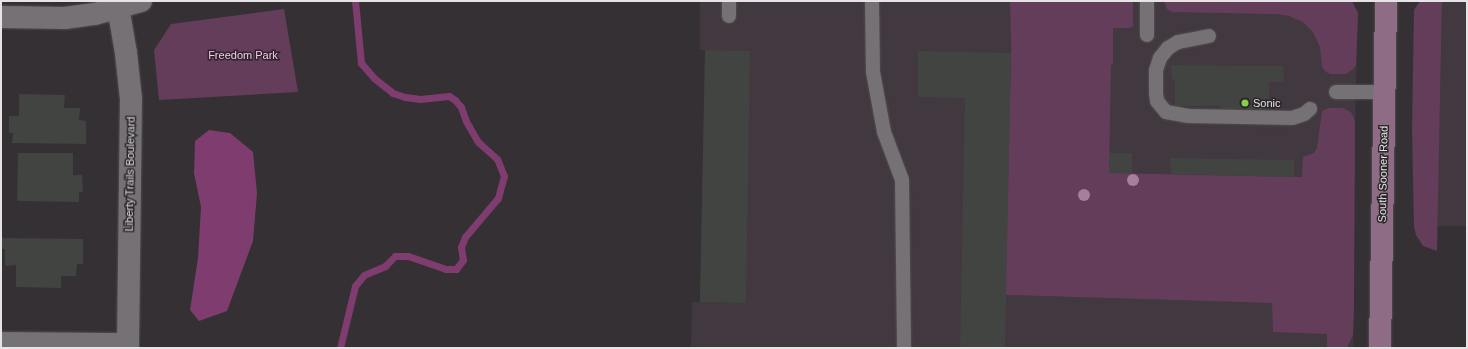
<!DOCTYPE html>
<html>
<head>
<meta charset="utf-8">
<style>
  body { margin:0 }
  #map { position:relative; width:1468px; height:349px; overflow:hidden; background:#343033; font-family:Arial,sans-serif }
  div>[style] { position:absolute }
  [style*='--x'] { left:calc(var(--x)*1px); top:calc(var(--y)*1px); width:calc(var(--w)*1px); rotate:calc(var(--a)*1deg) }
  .built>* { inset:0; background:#42383f }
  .green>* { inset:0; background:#643d5a }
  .water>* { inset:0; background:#7f3c6f }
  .stream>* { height:7px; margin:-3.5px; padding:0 3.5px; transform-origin:3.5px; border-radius:3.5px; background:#7f3c6f }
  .building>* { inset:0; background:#414440 }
  .roads { filter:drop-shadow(0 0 1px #514d50) drop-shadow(0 0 1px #514d50) }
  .service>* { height:14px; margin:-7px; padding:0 7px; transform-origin:7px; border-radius:7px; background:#767174 }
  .minor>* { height:22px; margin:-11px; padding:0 11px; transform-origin:11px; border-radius:11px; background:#767174 }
  .secondary>* { height:22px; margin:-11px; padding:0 11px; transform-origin:11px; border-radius:11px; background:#8e6c86 }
  .trees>* { width:12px; height:12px; margin:-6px; border-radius:50%; background:#a38199 }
  .dots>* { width:11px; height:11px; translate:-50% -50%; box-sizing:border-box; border:2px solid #2a2629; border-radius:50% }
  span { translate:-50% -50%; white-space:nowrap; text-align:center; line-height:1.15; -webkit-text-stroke:3px #2a2629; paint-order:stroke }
  .park-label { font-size:11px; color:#fec3ed }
  .poi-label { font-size:11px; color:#e6e4e5 }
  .left { translate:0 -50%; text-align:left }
  .street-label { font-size:11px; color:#e6e4e5 }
  .frame { position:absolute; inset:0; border:2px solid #e6e4e5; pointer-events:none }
</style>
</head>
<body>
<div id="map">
  <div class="built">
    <i style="clip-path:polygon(700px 1px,1010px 1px,1011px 53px,1005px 295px,1354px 305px,1353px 348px,691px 348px,692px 302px,700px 302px,705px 50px,700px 50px)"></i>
    <i style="clip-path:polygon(1099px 1px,1352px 1px,1358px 13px,1355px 121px,1355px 183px,1098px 179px)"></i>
    <i style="clip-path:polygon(1442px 1px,1467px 1px,1467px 226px,1437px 226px)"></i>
  </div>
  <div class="green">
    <i style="clip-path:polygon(1010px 1px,1133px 1px,1133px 26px,1130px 28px,1113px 28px,1113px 64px,1111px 65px,1109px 173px,1302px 177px,1303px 157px,1314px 153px,1317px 148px,1322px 111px,1329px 108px,1342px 108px,1351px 112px,1355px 121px,1354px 305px,1353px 335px,1348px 346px,1346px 348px,1327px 348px,1327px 334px,1273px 332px,1272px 303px,1005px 295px,1011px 53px)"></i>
    <i style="clip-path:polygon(1164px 1px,1352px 1px,1358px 13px,1356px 65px,1353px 69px,1346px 74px,1330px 74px,1326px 72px,1322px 67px,1320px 47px,1313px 32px,1303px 22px,1289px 16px,1276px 14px,1172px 12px,1167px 9px)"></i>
    <i style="clip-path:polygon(1420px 1px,1442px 1px,1437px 251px,1423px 246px,1416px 235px,1414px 227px,1412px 129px,1414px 10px)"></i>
    <i style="clip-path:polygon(284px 9px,298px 92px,159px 100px,154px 50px,171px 24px)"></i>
  </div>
  <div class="water">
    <i style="clip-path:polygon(209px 130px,230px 133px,253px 152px,257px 193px,253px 241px,227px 311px,199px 321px,190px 310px,198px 258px,201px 207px,194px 173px,195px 141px)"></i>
  </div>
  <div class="stream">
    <i style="--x:340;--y:348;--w:64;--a:-76.4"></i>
    <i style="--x:355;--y:286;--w:14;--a:-51"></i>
    <i style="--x:364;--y:275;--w:23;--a:-23"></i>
    <i style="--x:385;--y:266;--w:14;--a:-45"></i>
    <i style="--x:395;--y:256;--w:13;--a:0"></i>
    <i style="--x:408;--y:256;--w:40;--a:18.9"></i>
    <i style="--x:446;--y:269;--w:10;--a:0"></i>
    <i style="--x:456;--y:269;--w:11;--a:-52"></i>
    <i style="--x:463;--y:260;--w:13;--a:-99"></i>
    <i style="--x:461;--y:247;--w:11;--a:-68"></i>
    <i style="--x:465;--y:237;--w:51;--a:-49.8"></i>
    <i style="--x:498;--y:198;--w:23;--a:-75"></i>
    <i style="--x:504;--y:176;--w:18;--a:-112"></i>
    <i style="--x:497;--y:159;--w:25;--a:-138"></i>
    <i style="--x:478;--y:142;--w:24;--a:-120"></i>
    <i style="--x:466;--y:121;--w:15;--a:-110"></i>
    <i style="--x:461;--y:107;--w:9;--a:-131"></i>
    <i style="--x:455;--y:100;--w:7;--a:-146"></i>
    <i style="--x:449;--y:96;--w:29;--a:174"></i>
    <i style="--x:420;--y:99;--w:15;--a:-172"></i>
    <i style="--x:405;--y:97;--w:13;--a:-162"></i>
    <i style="--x:393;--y:93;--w:24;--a:-142"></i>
    <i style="--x:374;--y:78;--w:20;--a:-131"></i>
    <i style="--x:361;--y:63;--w:62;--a:-95.5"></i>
  </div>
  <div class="building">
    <i style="clip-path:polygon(705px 50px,750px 51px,746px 303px,700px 302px)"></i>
    <i style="clip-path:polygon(918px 51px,1011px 53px,1005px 348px,960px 348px,965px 98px,918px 97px)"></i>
    <i style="clip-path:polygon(1171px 65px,1283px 66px,1284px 82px,1269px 82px,1269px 110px,1236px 109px,1236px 111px,1221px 110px,1221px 106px,1175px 106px,1175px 80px,1172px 79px)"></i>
    <i style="clip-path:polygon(19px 94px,65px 95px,64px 108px,80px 108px,79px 120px,86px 121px,86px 144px,12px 143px,13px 133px,9px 133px,9px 116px,19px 116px)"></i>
    <i style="clip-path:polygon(18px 153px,73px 153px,73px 175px,82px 175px,83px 192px,79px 192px,79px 202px,17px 201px)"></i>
    <i style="clip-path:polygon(1109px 153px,1132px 153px,1132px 173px,1109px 173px)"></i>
    <i style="clip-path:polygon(1170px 158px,1294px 160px,1294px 177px,1171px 174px)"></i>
    <i style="clip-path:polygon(1px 238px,83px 239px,83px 264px,77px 264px,76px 276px,61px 276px,61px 288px,16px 287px,16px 265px,5px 266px,5px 249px,1px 249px)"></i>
  </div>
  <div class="roads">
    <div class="service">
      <i style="--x:872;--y:1;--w:71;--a:89.2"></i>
      <i style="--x:873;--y:72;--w:61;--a:79.6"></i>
      <i style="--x:884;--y:132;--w:51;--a:69.4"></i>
      <i style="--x:902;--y:180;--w:168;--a:89.3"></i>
      <i style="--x:1147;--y:1;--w:34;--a:90"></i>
      <i style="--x:729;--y:16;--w:15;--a:-90"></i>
      <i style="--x:1209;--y:36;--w:32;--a:169"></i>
      <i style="--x:1178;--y:42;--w:12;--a:149"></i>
      <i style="--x:1168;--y:48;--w:13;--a:129"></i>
      <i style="--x:1160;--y:58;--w:13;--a:108"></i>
      <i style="--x:1156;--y:70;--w:23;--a:90"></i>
      <i style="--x:1156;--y:93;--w:8;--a:83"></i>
      <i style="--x:1157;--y:101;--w:14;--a:51"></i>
      <i style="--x:1166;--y:112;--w:23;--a:10"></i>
      <i style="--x:1189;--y:116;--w:103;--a:1.1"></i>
      <i style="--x:1292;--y:118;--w:13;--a:-18"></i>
      <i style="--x:1304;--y:114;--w:8;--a:-40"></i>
      <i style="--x:1336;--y:92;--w:49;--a:0"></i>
    </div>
    <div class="minor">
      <i style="--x:117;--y:1;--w:53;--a:80.2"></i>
      <i style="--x:126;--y:53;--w:46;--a:83.8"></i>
      <i style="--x:131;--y:99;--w:249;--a:90.7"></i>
      <i style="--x:1;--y:17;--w:64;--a:0.9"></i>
      <i style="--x:65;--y:18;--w:30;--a:-8"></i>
      <i style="--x:95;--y:14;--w:48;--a:-15.8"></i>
      <i style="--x:1;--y:343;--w:127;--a:0.5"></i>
    </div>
    <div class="secondary">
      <i style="--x:1380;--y:348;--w:347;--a:-89"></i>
    </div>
  </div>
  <div class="trees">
    <i style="left:1133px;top:180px"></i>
    <i style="left:1084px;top:195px"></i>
  </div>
  <div class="dots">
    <i style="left:1245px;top:103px;background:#88cf49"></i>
  </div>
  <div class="park-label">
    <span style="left:243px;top:55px">Freedom Park</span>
  </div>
  <div class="poi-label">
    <span class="left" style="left:1253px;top:103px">Sonic</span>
  </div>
  <div class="street-label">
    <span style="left:130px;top:174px;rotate:-89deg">Liberty Trails Boulevard</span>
    <span style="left:1383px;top:174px;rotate:-89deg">South Sooner Road</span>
  </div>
  <div class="frame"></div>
</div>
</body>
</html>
